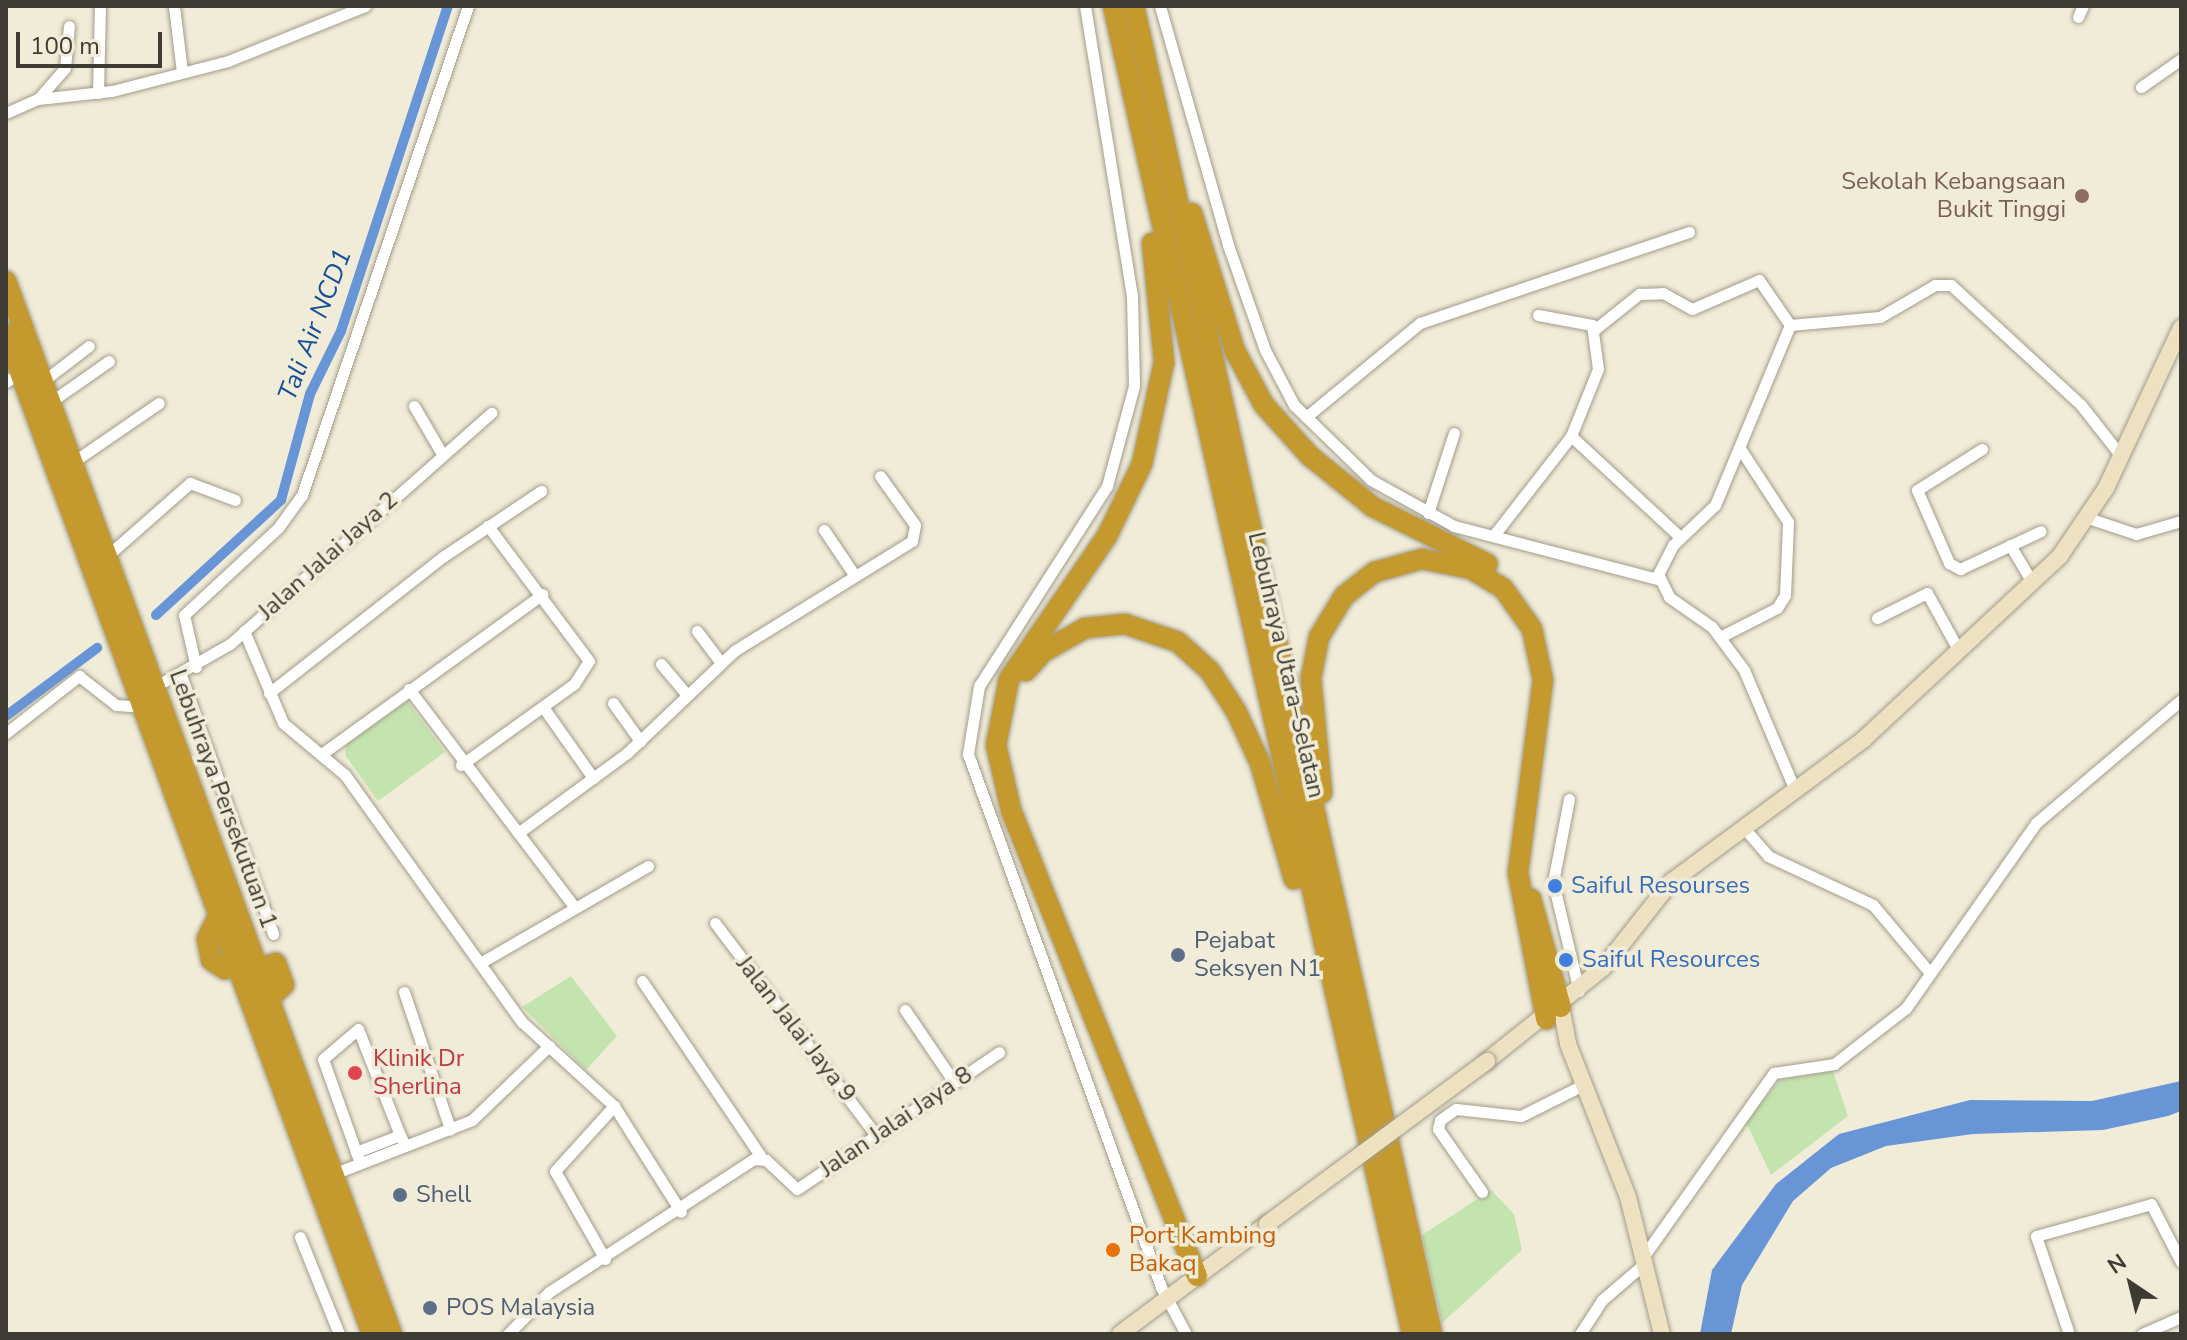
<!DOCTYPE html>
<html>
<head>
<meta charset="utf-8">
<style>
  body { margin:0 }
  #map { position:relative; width:2187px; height:1340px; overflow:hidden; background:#f1ecd8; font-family:"Nunito Sans",sans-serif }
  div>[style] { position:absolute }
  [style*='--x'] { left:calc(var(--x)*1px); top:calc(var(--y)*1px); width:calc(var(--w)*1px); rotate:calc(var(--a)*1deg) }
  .green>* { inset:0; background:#c4e4af }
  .water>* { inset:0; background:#6895d6 }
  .canal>* { height:10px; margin:-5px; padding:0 5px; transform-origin:5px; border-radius:5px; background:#6895d6 }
  .roads { filter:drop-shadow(0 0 2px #a19c8a) drop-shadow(0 0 2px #a19c8a) }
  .street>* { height:11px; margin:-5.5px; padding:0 5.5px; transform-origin:5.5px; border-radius:5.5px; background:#fff }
  .secondary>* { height:16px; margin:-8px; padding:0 8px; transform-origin:8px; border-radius:8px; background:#ede1c1 }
  .highway>* { height:20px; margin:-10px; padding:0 10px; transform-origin:10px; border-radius:10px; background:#c49a2f }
  .bridges { filter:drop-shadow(0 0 2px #a19c8a) drop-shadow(0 0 2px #a19c8a) }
  .secondary-bridge>* { height:16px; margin:-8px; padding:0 8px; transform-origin:8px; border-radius:8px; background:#ede1c1 }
  .dots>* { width:22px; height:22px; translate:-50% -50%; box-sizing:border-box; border:4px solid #f1ecd8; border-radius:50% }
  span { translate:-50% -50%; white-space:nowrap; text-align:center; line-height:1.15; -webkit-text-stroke:7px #f1ecd8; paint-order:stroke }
  .education-label { font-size:24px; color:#785e54 }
  .right { translate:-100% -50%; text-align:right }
  .street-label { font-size:24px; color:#3d3b33 }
  .shop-label { font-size:24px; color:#366cbe }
  .left { translate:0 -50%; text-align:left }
  .service-label { font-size:24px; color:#4e5e75 }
  .health-label { font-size:24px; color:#be3a42 }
  .food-label { font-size:24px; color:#c56008 }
  .water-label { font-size:26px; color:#144e9b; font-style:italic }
  .frame { position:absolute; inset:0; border:8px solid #3d3b33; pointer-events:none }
  .north { position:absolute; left:2091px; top:1244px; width:80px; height:80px; -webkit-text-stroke:6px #f1ecd8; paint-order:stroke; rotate:325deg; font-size:22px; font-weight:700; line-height:32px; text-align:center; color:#3d3b33 }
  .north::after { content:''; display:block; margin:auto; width:28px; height:36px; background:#3d3b33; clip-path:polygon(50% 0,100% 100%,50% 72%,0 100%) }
  .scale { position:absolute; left:16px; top:32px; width:146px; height:36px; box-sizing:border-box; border:4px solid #3d3b33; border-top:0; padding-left:10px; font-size:24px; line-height:28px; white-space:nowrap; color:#3d3b33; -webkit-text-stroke:6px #f1ecd8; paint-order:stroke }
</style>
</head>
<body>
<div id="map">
  <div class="green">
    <i style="clip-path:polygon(407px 701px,445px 752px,378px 801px,345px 755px,346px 745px)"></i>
    <i style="clip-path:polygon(571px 976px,617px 1036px,586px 1070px,522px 1007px)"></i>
    <i style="clip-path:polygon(1833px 1071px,1848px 1116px,1771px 1175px,1746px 1122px,1780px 1080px)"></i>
    <i style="clip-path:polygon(1491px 1190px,1514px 1214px,1522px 1250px,1442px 1323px,1422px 1235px)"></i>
  </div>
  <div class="water">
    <i style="clip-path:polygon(2181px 1081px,2181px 1111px,2168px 1116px,2103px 1130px,1973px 1134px,1886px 1146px,1831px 1168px,1793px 1201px,1742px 1285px,1731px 1334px,1700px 1334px,1712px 1270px,1776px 1184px,1839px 1134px,1970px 1100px,2092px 1101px)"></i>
  </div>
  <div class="canal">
    <i style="--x:156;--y:615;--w:170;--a:-42.6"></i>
    <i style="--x:281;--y:500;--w:110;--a:-74.7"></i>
    <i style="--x:310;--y:394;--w:70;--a:-63.8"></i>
    <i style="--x:341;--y:331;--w:342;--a:-71.8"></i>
    <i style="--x:6;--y:716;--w:114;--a:-36.8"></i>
  </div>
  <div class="roads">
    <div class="street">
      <i style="--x:174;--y:6;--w:66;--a:83.1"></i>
      <i style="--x:1085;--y:6;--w:294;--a:80.8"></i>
      <i style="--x:1132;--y:296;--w:90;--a:88.7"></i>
      <i style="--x:1134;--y:386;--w:104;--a:105.1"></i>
      <i style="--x:1107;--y:486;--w:237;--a:122.6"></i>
      <i style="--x:979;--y:686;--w:69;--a:99.2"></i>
      <i style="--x:968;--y:754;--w:567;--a:70.09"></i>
      <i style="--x:1161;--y:1287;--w:53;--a:62"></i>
      <i style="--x:1160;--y:6;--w:248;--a:74.1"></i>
      <i style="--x:1228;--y:245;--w:111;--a:70.6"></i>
      <i style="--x:1265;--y:350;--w:62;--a:62.2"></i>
      <i style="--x:1294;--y:405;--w:107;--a:44.2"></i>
      <i style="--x:1371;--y:480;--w:95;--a:29"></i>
      <i style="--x:1454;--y:526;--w:211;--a:14.6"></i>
      <i style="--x:2078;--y:17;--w:12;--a:-66"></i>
      <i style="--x:2141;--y:87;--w:49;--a:-35"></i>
      <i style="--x:98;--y:93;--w:87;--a:-88.7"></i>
      <i style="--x:38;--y:99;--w:41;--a:-48.9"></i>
      <i style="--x:65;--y:68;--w:42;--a:-84.6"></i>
      <i style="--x:6;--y:113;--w:35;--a:-24"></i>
      <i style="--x:38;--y:99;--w:74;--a:-6.2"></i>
      <i style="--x:112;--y:91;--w:120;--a:-14.5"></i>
      <i style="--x:228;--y:61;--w:148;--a:-21.9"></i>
      <i style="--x:1538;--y:315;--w:55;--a:10.5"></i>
      <i style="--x:1592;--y:325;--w:44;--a:82.2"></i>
      <i style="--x:1598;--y:369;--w:72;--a:111.9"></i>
      <i style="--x:1571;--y:436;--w:149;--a:42.8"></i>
      <i style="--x:1790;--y:325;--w:195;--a:112.6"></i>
      <i style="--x:1715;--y:505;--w:58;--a:136.4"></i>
      <i style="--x:1673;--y:545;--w:33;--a:117"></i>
      <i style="--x:1658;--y:574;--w:25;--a:64"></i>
      <i style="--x:1669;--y:597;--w:52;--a:34.9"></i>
      <i style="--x:1712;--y:627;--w:54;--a:53.3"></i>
      <i style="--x:1744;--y:670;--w:130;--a:67"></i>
      <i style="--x:1790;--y:325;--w:90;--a:-5.1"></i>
      <i style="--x:1880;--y:317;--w:64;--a:-30.2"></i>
      <i style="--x:1935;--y:285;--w:16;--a:0"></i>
      <i style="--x:1951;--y:285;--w:177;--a:42.7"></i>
      <i style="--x:2081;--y:405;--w:65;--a:51.9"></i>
      <i style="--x:1594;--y:330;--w:58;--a:-38.7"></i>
      <i style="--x:1639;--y:294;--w:24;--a:-2"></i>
      <i style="--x:1663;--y:293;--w:33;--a:29"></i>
      <i style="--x:1692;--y:309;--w:73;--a:-23.4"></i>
      <i style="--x:1759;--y:280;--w:55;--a:55.4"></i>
      <i style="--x:6;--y:382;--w:17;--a:-36"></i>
      <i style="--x:42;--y:382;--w:59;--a:-37.5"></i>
      <i style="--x:49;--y:403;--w:73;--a:-35"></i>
      <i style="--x:414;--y:406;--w:56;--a:59.7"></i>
      <i style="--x:1306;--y:417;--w:148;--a:-39.5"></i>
      <i style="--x:1420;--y:323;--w:284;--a:-18.7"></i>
      <i style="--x:1982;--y:449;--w:77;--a:147.8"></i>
      <i style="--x:1917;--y:490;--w:80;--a:66.3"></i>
      <i style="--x:1949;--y:563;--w:13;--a:29"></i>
      <i style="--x:1960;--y:569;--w:89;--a:-25.1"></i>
      <i style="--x:73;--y:462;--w:104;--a:-34.5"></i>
      <i style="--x:1428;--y:513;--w:84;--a:-72"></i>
      <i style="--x:2088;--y:518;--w:51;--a:18.4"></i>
      <i style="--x:2136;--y:534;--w:47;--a:-16.1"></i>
      <i style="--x:824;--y:530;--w:55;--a:56"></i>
      <i style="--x:1494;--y:535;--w:125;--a:-52.1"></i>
      <i style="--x:2010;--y:545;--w:43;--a:59.3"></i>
      <i style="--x:107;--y:556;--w:111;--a:-41.3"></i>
      <i style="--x:190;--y:483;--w:48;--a:20.7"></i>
      <i style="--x:1877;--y:618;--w:56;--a:-26.6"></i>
      <i style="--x:1927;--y:593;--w:66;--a:61.1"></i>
      <i style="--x:244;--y:631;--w:100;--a:67"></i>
      <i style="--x:283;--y:723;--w:81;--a:40"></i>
      <i style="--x:345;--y:775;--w:304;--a:54.4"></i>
      <i style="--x:522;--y:1022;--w:125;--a:42.4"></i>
      <i style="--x:614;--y:1106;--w:125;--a:57.7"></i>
      <i style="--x:697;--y:631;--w:39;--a:53"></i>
      <i style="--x:1720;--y:637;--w:64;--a:-27"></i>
      <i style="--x:1777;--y:608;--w:15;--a:-58"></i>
      <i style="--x:1785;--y:595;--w:73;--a:-87.6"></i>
      <i style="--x:1788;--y:522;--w:86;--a:-123.1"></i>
      <i style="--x:661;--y:664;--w:40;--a:50"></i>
      <i style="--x:196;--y:667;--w:53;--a:-103"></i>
      <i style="--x:184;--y:615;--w:128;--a:-42.8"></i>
      <i style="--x:278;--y:528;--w:41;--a:-54"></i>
      <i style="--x:302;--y:495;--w:516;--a:-71.25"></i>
      <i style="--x:181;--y:675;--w:275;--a:70.4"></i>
      <i style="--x:156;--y:686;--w:85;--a:-29.6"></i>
      <i style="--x:230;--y:644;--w:349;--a:-41.5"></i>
      <i style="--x:409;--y:689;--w:273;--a:52.8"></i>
      <i style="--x:269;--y:693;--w:222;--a:-38.1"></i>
      <i style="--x:444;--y:556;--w:117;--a:-33.8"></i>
      <i style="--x:613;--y:703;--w:47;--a:54.6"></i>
      <i style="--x:543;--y:707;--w:87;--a:54.8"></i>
      <i style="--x:6;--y:733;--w:93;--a:-38"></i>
      <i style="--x:79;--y:676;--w:47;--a:38.1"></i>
      <i style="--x:116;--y:705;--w:26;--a:4"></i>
      <i style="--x:323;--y:753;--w:271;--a:-35.9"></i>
      <i style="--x:461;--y:765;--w:139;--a:-35.6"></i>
      <i style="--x:574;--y:684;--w:27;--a:-57"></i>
      <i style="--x:589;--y:661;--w:169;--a:-126.8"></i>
      <i style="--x:1569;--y:799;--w:85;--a:100.9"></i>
      <i style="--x:1553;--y:882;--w:112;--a:76.6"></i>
      <i style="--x:1744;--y:828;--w:37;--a:49"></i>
      <i style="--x:1768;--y:856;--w:116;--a:25"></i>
      <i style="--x:1873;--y:905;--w:89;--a:50"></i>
      <i style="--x:518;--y:833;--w:135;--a:-36.3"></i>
      <i style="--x:627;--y:753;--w:148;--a:-43.6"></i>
      <i style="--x:734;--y:651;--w:209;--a:-31.7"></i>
      <i style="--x:912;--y:541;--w:16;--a:-79"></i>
      <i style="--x:915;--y:525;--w:60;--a:-125.5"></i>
      <i style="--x:715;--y:923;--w:266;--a:52.8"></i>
      <i style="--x:480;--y:963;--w:194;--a:-30"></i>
      <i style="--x:642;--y:981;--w:214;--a:55.9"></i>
      <i style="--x:404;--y:992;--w:145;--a:71.4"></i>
      <i style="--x:905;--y:1010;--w:87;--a:55.8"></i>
      <i style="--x:356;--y:1152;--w:47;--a:-21.1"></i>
      <i style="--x:400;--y:1135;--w:7;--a:63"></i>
      <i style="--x:360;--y:1163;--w:110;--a:-109.6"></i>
      <i style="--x:323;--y:1059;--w:46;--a:-40.6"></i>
      <i style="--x:358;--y:1029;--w:114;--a:68.4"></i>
      <i style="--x:333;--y:1174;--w:149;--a:-21.2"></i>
      <i style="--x:472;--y:1120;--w:107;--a:-43.9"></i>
      <i style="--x:1482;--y:1192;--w:77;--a:-124.9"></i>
      <i style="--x:1438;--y:1129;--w:9;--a:-77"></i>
      <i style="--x:1440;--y:1120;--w:19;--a:-35"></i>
      <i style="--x:1456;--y:1109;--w:65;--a:6.1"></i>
      <i style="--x:1521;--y:1116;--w:72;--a:-26.6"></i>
      <i style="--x:300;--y:1237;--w:105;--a:68.1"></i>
      <i style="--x:1643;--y:1257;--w:226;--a:-54.6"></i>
      <i style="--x:1774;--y:1073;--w:61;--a:-8.5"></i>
      <i style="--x:1834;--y:1064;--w:91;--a:-37.9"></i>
      <i style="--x:1906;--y:1008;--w:226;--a:-54.9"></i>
      <i style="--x:2036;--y:823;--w:190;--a:-40.3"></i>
      <i style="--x:605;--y:1259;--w:101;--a:-119.6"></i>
      <i style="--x:555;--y:1171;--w:88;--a:-47.8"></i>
      <i style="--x:508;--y:1334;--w:59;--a:-45.7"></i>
      <i style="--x:549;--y:1292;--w:244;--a:-33"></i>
      <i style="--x:754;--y:1159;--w:12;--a:5"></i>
      <i style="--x:766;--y:1160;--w:42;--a:43.1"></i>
      <i style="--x:797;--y:1189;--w:244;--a:-34.1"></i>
      <i style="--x:1580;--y:1334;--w:40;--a:-57.1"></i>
      <i style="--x:1602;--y:1300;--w:57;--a:-40.7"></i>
      <i style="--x:2069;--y:1334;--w:103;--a:-108.6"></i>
      <i style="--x:2036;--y:1236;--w:119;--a:-15.5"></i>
      <i style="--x:2151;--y:1204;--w:65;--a:62.7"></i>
      <i style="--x:2142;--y:1334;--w:43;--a:-23.6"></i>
    </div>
    <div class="secondary">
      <i style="--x:1561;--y:1007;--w:38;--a:79"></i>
      <i style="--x:1568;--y:1044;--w:164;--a:68.6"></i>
      <i style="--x:1628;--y:1197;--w:141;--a:76.1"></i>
      <i style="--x:1487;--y:1061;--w:149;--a:-38.7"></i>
      <i style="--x:1603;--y:968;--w:110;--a:-51.7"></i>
      <i style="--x:1671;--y:882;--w:240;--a:-36.5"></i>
      <i style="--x:1864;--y:739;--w:268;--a:-43"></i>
      <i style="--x:2060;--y:556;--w:82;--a:-55.9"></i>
      <i style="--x:2106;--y:488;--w:177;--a:-64.9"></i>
      <i style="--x:1120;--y:1334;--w:184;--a:-36.8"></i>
    </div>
    <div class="highway">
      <i style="--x:1113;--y:6;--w:1361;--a:77.31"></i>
      <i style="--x:1134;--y:6;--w:1361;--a:77.35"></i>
      <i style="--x:1192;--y:213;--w:145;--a:72.7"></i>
      <i style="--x:1235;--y:351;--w:61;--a:61.8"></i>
      <i style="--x:1264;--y:405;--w:69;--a:48"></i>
      <i style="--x:1310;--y:456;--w:81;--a:39"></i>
      <i style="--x:1373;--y:507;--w:128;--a:26.4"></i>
      <i style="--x:1152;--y:243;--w:120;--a:84.2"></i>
      <i style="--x:1164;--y:362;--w:104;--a:102.2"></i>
      <i style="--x:1142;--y:464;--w:80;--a:115.9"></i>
      <i style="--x:1107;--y:536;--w:173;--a:124.4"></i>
      <i style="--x:1009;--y:679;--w:67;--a:101.1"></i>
      <i style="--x:996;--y:745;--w:67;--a:77"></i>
      <i style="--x:1011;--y:810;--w:502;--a:68.24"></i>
      <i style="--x:6;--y:281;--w:1122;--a:69.87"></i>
      <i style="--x:6;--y:334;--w:1065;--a:69.9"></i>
      <i style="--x:1026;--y:671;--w:25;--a:-48"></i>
      <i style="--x:1043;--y:652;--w:48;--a:-29.7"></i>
      <i style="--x:1085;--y:628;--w:40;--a:-5.7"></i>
      <i style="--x:1125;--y:624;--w:56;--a:18.8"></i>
      <i style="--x:1178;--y:642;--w:43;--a:42.2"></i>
      <i style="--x:1210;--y:671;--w:48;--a:57"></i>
      <i style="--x:1236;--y:711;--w:57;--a:65.2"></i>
      <i style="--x:1260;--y:763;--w:121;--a:73.7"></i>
      <i style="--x:1322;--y:793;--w:116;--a:-95.5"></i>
      <i style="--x:1311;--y:678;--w:42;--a:-79"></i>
      <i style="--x:1319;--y:637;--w:48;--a:-58.6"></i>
      <i style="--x:1344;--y:596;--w:39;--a:-38"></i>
      <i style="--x:1375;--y:572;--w:49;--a:-15.5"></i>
      <i style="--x:1422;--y:559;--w:50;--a:11.5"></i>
      <i style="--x:1471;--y:569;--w:37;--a:31"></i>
      <i style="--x:1503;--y:588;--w:50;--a:54.7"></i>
      <i style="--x:1532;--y:629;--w:52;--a:77.8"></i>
      <i style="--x:1543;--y:680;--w:195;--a:97.4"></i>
      <i style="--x:1518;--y:873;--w:149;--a:79.1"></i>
      <i style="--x:1531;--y:899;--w:112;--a:74.5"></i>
      <i style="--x:219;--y:914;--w:28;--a:116"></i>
      <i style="--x:207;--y:939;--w:21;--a:79"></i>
      <i style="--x:211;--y:960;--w:17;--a:33"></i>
      <i style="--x:225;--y:969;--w:22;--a:-18"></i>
      <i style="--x:248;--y:972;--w:29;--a:-18"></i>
      <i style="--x:276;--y:963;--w:23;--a:70"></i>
      <i style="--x:284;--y:985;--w:21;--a:137"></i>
    </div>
  </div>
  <div class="bridges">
    <div class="secondary-bridge">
      <i style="--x:1267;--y:1224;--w:274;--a:-36.5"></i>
    </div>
  </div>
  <div class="dots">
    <i style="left:2082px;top:196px;background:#8d6e63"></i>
    <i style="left:1555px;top:886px;background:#3f7fe0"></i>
    <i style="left:1178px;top:955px;background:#5c6f8a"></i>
    <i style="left:1566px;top:960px;background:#3f7fe0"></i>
    <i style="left:355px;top:1073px;background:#e0444e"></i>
    <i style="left:400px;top:1195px;background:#5c6f8a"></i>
    <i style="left:1113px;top:1250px;background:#e8710a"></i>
    <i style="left:430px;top:1308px;background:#5c6f8a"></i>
  </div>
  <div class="education-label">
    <span class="right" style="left:2066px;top:196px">Sekolah Kebangsaan<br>Bukit Tinggi</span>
  </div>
  <div class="street-label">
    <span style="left:328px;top:556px;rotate:-42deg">Jalan Jalai Jaya 2</span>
    <span style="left:1286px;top:665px;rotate:77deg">Lebuhraya Utara–Selatan</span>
    <span style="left:223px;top:799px;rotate:70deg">Lebuhraya Persekutuan 1</span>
    <span style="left:796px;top:1029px;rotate:52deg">Jalan Jalai Jaya 9</span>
    <span style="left:896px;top:1122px;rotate:-34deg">Jalan Jalai Jaya 8</span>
  </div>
  <div class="shop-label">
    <span class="left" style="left:1571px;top:886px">Saiful Resourses</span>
    <span class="left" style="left:1582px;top:960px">Saiful Resources</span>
  </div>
  <div class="service-label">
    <span class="left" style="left:1194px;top:955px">Pejabat<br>Seksyen N1</span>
    <span class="left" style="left:416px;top:1195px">Shell</span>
    <span class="left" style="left:446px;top:1308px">POS Malaysia</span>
  </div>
  <div class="health-label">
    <span class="left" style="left:373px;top:1073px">Klinik Dr<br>Sherlina</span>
  </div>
  <div class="food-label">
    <span class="left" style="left:1129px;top:1250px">Port Kambing<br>Bakaq</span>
  </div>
  <div class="water-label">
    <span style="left:315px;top:325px;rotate:-69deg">Tali Air NCD1</span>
  </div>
  <div class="frame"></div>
  <div class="north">N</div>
  <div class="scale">100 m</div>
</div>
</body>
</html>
